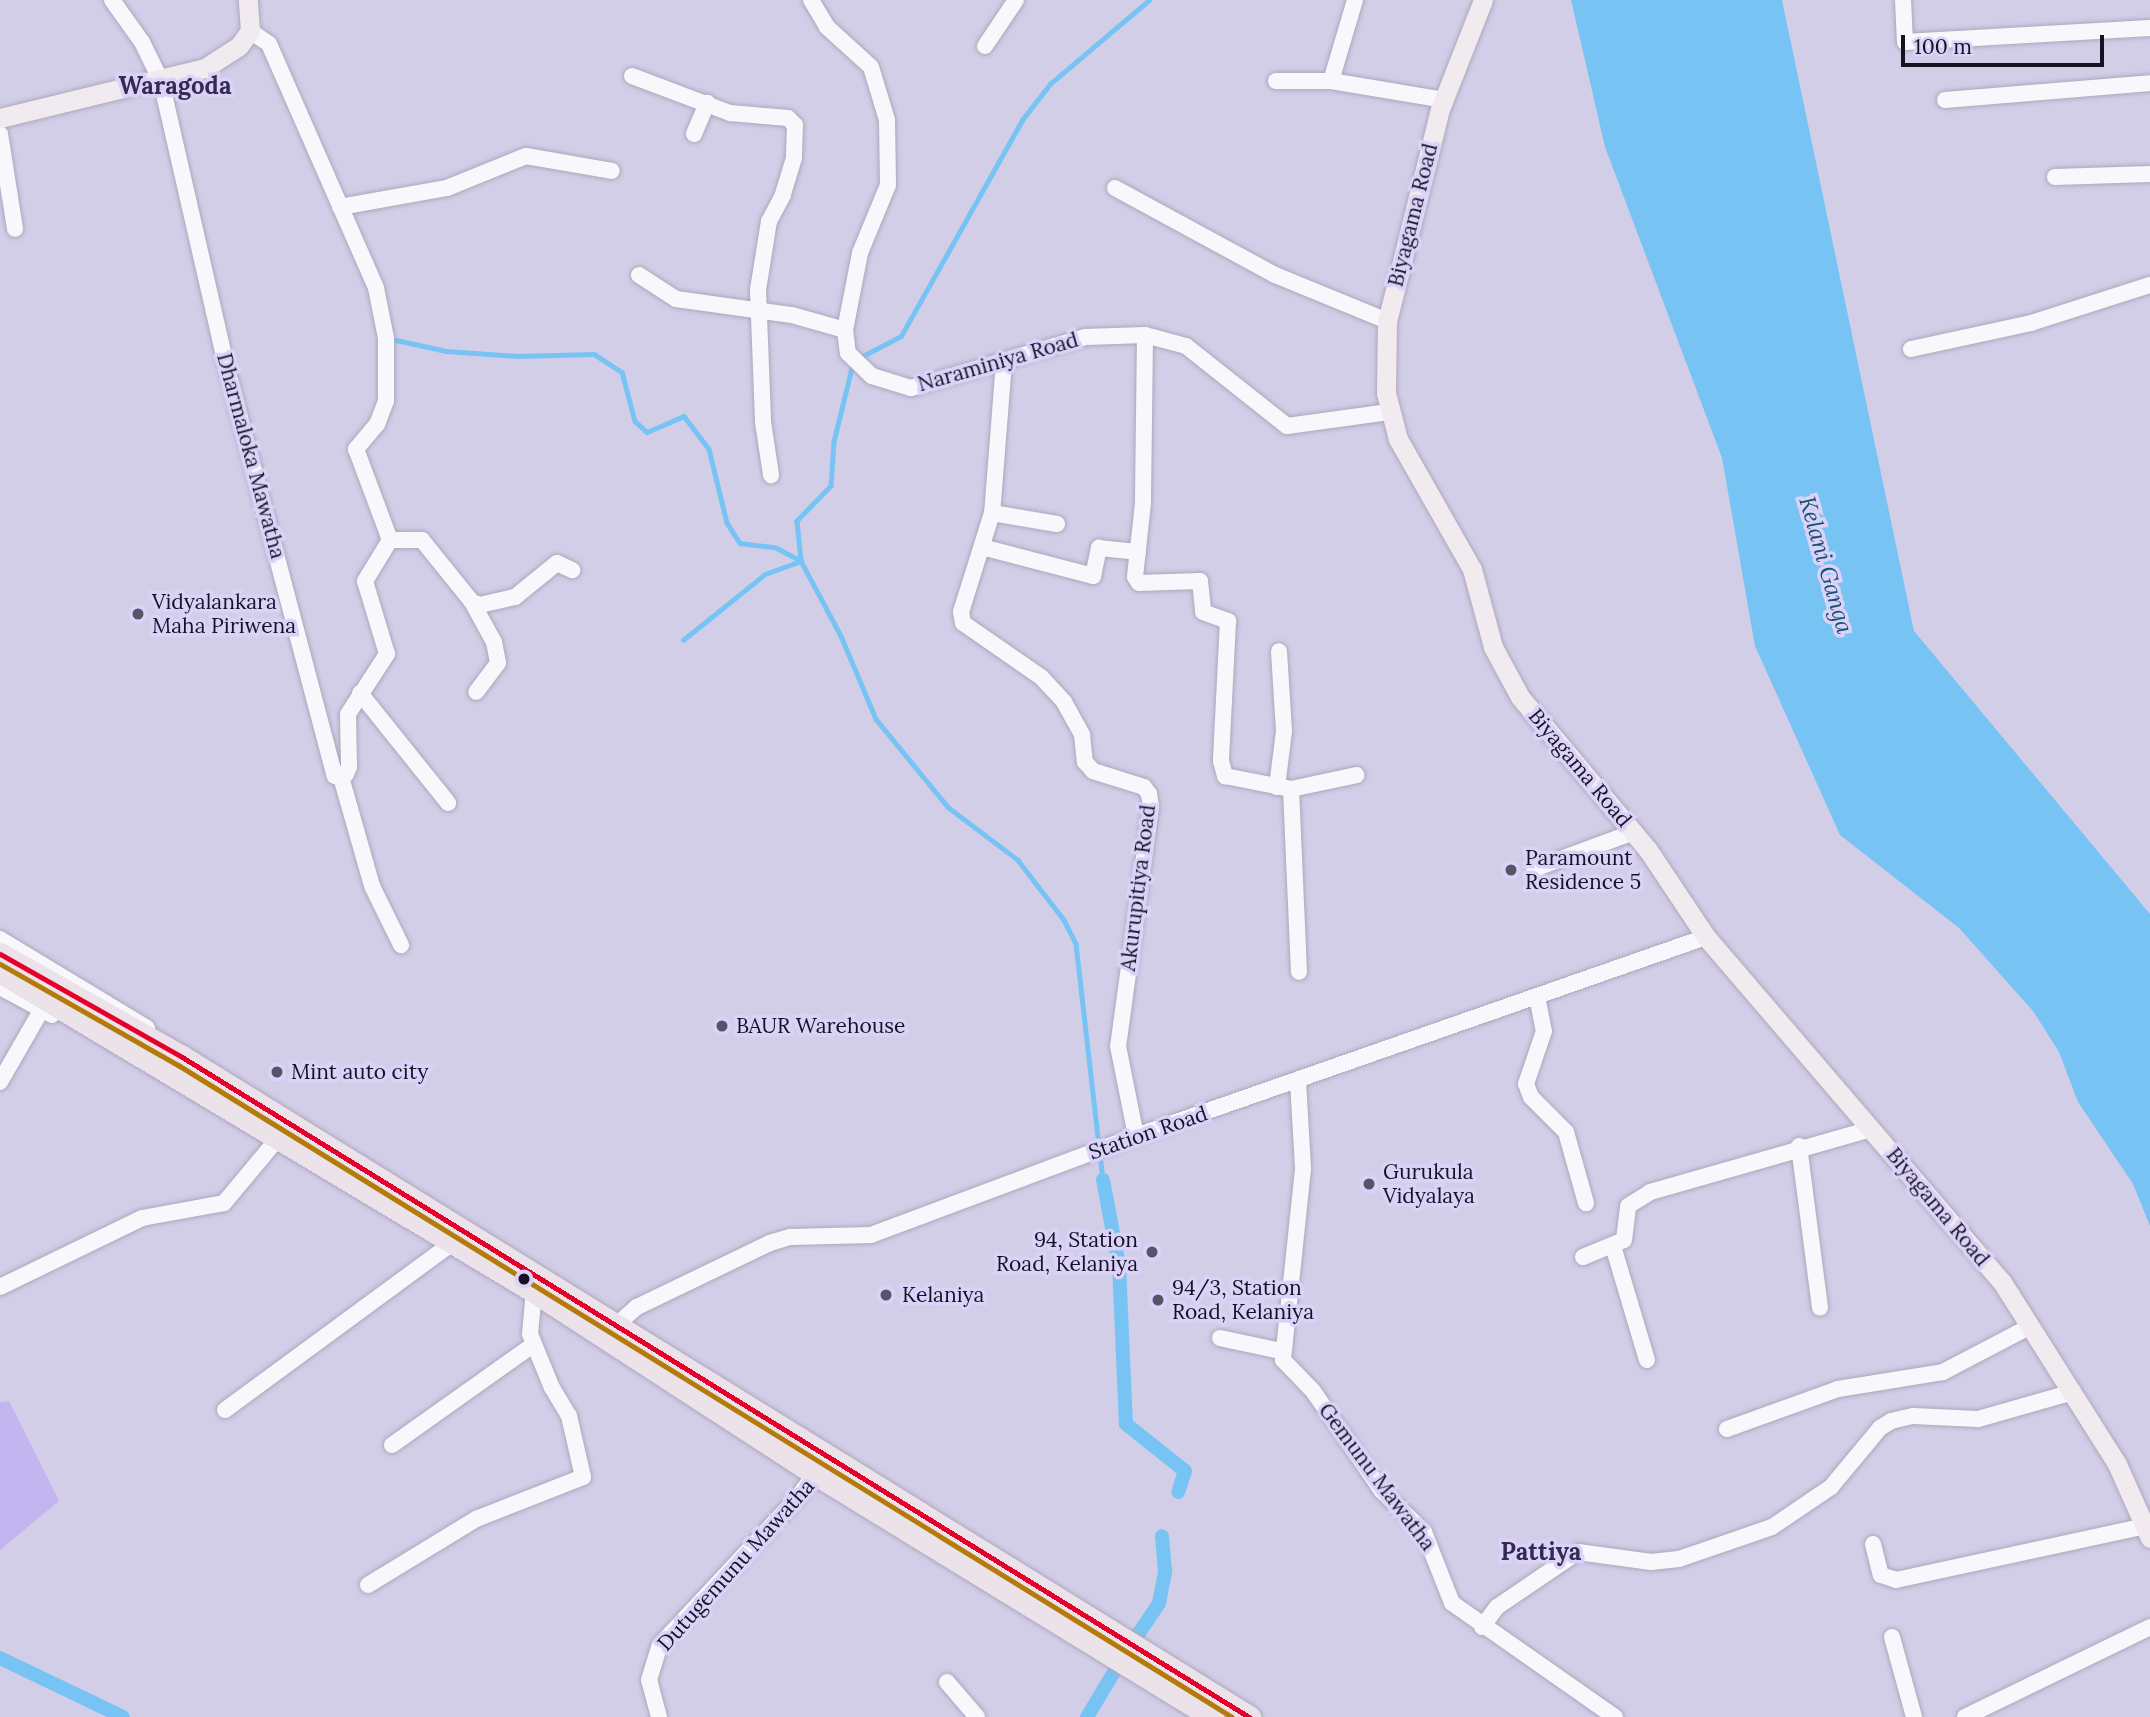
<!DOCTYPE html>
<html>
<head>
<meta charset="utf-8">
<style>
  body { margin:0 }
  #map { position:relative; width:2150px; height:1717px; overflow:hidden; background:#d3cee8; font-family:Lora,serif }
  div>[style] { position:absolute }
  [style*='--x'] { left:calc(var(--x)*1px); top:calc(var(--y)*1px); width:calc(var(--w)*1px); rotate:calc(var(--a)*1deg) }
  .green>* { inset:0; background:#c2b5ef }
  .water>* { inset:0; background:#77c4f4 }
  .stream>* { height:4.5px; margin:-2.25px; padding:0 2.25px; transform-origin:2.25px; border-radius:2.25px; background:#77c4f4 }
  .canal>* { height:14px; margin:-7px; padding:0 7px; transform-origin:7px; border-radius:7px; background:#77c4f4 }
  .roads { filter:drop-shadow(0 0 2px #aca8bc) drop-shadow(0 0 2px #aca8bc) }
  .minor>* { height:16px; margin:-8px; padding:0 8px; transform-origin:8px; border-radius:8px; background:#f8f8fc }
  .major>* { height:19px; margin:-9.5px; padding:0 9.5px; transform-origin:9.5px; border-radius:9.5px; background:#f1ebf0 }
  .highway>* { height:23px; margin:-11.5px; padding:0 11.5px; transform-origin:11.5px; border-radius:11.5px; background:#ece2ea }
  .bus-1>* { height:5px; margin:-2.5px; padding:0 2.5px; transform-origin:2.5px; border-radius:2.5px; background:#e4002b }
  .bus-2>* { height:5px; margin:-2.5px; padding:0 2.5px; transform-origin:2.5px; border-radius:2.5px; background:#b47a0a }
  .dots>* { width:19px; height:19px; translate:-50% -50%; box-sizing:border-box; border:4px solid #dad2f8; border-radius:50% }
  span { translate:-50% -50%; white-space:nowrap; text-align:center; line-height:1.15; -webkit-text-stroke:7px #dad2f8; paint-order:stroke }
  .street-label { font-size:21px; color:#161222 }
  .poi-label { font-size:21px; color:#161222 }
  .left { translate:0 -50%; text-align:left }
  .right { translate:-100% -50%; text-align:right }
  .water-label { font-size:23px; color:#165270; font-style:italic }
  .quarter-label { font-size:24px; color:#352b50; font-weight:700 }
  .scale { position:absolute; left:1901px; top:35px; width:203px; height:32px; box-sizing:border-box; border:4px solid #161222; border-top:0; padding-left:9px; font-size:21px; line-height:24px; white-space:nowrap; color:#161222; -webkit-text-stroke:5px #dad2f8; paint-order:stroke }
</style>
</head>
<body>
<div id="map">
  <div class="green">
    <i style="clip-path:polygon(9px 1401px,59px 1501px,0 1550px,0 1402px)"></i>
  </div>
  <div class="water">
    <i style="clip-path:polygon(1571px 0,1782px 0,1914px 631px,2150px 914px,2150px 1226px,2133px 1184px,2078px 1102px,2059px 1052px,2033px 1011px,1959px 928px,1840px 835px,1755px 646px,1722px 458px,1605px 147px)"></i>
  </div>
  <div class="stream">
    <i style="--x:396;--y:340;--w:51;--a:12.4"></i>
    <i style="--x:446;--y:351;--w:71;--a:4"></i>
    <i style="--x:517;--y:356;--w:77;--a:-1.5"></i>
    <i style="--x:594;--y:354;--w:33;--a:33"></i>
    <i style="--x:622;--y:372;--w:51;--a:75.1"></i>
    <i style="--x:635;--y:421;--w:16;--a:43"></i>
    <i style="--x:647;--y:432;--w:40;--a:-23.4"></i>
    <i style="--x:684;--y:416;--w:41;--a:52.9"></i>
    <i style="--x:709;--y:449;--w:76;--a:76.3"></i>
    <i style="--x:727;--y:523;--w:24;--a:57"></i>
    <i style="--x:740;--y:543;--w:35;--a:7"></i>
    <i style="--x:775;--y:547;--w:30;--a:28"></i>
    <i style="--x:859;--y:358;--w:47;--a:-27.6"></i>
    <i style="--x:901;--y:336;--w:248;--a:-60.7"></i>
    <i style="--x:1022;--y:120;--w:46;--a:-52.1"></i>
    <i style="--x:1050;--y:84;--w:130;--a:-40.3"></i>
    <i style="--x:853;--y:364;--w:80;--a:103.7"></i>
    <i style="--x:834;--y:442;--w:44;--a:93.9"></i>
    <i style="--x:831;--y:486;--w:49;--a:134.2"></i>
    <i style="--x:797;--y:521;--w:40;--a:84.3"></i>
    <i style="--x:801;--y:561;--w:85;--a:61.9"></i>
    <i style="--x:841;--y:636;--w:90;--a:67.1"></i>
    <i style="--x:876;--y:719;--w:114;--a:50.7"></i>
    <i style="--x:948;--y:807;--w:88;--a:37.1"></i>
    <i style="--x:1018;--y:860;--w:76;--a:52.5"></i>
    <i style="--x:1064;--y:920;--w:27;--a:63"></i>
    <i style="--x:1076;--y:944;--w:194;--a:83.5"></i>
    <i style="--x:683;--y:640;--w:105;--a:-38.8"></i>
    <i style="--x:765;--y:574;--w:38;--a:-20"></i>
    <i style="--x:1101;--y:1162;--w:18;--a:84"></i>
  </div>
  <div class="canal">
    <i style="--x:1103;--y:1180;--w:86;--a:79.3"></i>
    <i style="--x:1119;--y:1265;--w:159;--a:87.5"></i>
    <i style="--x:1126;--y:1424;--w:75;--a:38.5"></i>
    <i style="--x:1185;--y:1471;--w:22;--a:108"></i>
    <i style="--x:1137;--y:1636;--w:40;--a:-56"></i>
    <i style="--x:1159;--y:1603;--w:33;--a:-79"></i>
    <i style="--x:1165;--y:1571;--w:35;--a:-95"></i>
    <i style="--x:0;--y:1658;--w:136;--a:25.6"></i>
    <i style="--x:1087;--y:1717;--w:52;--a:-59"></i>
  </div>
  <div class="roads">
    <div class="minor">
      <i style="--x:112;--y:0;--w:52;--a:54.5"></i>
      <i style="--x:142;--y:42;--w:43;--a:64"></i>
      <i style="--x:161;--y:81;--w:287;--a:77.1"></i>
      <i style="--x:225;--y:361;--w:429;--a:75.2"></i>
      <i style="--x:335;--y:776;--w:11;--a:-10"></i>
      <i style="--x:346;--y:774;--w:8;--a:-67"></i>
      <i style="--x:349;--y:767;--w:53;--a:-91.1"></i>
      <i style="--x:348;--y:714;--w:72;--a:-57"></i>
      <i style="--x:387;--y:654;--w:76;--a:-106.8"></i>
      <i style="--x:365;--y:581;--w:48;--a:-58.6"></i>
      <i style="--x:811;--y:0;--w:31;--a:59"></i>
      <i style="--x:827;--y:27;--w:59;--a:42.3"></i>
      <i style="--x:871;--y:67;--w:55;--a:73.2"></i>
      <i style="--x:887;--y:120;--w:65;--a:89.1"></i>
      <i style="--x:888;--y:185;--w:74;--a:112.4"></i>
      <i style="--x:860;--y:253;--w:78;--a:101"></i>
      <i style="--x:845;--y:330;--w:23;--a:83"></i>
      <i style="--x:848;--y:353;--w:33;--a:44"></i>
      <i style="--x:872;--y:376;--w:41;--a:17.1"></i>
      <i style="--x:911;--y:388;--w:181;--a:-16.3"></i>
      <i style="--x:1085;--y:337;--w:60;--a:-1.9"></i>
      <i style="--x:1145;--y:335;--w:42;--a:15"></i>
      <i style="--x:1186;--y:346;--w:129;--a:38.4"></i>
      <i style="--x:1287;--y:426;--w:103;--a:-7.8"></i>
      <i style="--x:1903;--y:0;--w:42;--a:87.3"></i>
      <i style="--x:1905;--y:42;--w:245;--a:-3.3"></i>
      <i style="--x:250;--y:31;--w:23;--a:34"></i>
      <i style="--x:269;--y:44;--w:266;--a:66.3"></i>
      <i style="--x:376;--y:288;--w:51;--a:78.7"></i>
      <i style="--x:386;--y:338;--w:63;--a:90"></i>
      <i style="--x:386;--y:401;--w:25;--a:111"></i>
      <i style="--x:377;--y:424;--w:33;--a:130"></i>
      <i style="--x:356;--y:449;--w:97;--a:69.5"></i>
      <i style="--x:985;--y:46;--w:55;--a:-56"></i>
      <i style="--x:632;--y:76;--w:105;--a:20.7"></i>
      <i style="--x:730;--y:113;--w:58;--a:4.9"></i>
      <i style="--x:788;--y:118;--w:10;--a:45"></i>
      <i style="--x:795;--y:125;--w:33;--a:92"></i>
      <i style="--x:794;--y:158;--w:39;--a:107"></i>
      <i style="--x:783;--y:195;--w:30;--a:118"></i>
      <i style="--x:769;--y:221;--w:70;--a:99.1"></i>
      <i style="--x:758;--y:290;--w:132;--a:87.8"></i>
      <i style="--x:763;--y:422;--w:54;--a:81.4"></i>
      <i style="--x:1276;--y:81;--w:55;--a:0"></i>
      <i style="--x:1331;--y:81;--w:116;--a:9.5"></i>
      <i style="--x:1331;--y:81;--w:84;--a:-73.5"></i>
      <i style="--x:1945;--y:100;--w:206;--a:-4.7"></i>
      <i style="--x:0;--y:134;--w:96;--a:81"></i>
      <i style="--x:694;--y:134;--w:34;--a:-67"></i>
      <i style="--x:2055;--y:177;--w:95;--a:-1.8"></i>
      <i style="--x:1115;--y:188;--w:182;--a:28.5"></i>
      <i style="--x:1275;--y:275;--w:121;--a:22.3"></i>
      <i style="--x:340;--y:207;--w:109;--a:-10.1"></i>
      <i style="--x:447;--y:188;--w:85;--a:-22.1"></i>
      <i style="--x:526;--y:156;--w:87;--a:9.9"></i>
      <i style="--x:639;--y:275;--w:44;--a:33"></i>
      <i style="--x:676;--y:299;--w:117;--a:7.9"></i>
      <i style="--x:792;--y:315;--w:55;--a:15.8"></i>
      <i style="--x:1145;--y:335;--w:168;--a:90.7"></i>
      <i style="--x:1143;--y:503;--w:74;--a:96.2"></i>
      <i style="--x:1135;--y:577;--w:7;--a:56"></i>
      <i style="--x:1139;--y:583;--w:61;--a:-1.9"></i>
      <i style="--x:1200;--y:581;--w:31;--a:84"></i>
      <i style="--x:1203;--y:612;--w:27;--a:20"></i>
      <i style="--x:1228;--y:621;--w:140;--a:92.9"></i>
      <i style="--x:1221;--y:761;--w:16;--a:75"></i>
      <i style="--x:1225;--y:776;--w:67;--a:11.1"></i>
      <i style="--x:1291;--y:789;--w:67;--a:-12"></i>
      <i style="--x:1911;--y:349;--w:123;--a:-12.2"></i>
      <i style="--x:2031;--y:323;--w:125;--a:-17.7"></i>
      <i style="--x:1004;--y:362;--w:151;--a:94.5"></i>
      <i style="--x:992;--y:513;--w:104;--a:107.4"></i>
      <i style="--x:961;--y:612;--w:11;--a:80"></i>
      <i style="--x:963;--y:623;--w:95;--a:34.7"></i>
      <i style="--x:1041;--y:677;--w:34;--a:47"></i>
      <i style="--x:1064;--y:702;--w:38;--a:61"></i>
      <i style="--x:1082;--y:735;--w:27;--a:84"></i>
      <i style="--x:1085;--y:762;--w:12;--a:48"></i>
      <i style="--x:1093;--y:771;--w:53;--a:17.4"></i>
      <i style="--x:1144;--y:787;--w:9;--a:54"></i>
      <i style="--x:1149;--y:794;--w:12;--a:81"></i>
      <i style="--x:1151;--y:806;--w:242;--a:97.8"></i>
      <i style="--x:1118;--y:1046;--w:92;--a:78.7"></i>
      <i style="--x:992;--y:513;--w:66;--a:9.6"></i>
      <i style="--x:390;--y:540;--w:32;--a:0"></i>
      <i style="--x:422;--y:540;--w:80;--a:51.1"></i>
      <i style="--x:472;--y:602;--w:9;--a:21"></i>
      <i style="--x:480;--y:605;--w:36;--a:-13"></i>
      <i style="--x:515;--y:597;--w:54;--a:-39"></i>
      <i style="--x:557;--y:563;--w:17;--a:25"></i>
      <i style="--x:982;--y:547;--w:115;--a:14.6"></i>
      <i style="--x:1093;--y:576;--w:29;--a:-78"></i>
      <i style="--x:1099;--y:548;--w:39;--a:6"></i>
      <i style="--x:472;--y:602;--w:46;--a:61.2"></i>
      <i style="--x:494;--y:642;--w:21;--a:79"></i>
      <i style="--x:498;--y:663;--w:36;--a:127"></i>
      <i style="--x:360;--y:693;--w:141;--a:51.3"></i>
      <i style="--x:341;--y:777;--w:113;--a:74.1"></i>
      <i style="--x:372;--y:886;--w:66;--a:63.8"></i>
      <i style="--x:1277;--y:787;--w:56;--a:-82.9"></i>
      <i style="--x:1284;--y:731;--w:80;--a:-93.6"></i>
      <i style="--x:1291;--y:789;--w:183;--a:87.5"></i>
      <i style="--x:1534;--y:869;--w:107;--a:-20.3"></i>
      <i style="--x:0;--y:939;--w:172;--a:31.2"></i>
      <i style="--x:0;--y:987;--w:59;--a:28.3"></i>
      <i style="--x:1537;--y:996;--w:36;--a:79"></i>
      <i style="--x:1544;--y:1031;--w:56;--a:108.8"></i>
      <i style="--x:1526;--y:1084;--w:14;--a:69"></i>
      <i style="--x:1531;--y:1097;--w:49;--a:45"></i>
      <i style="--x:1566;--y:1132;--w:74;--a:74.3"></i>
      <i style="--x:1298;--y:1081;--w:88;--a:86.7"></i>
      <i style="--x:1303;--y:1169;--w:192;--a:96"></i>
      <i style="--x:1283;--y:1360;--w:43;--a:45.9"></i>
      <i style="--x:1313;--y:1391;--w:121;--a:55.4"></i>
      <i style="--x:1382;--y:1491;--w:59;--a:44.3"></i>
      <i style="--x:1424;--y:1532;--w:76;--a:68.5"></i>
      <i style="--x:1452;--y:1603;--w:199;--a:35"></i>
      <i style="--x:0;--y:1082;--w:84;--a:-60.1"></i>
      <i style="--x:1799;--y:1146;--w:163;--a:82.6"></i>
      <i style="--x:1613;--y:1246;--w:119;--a:73.4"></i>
      <i style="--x:1583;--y:1257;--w:44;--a:-22.5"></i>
      <i style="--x:1624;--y:1240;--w:34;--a:-83"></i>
      <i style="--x:1628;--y:1206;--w:26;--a:-32"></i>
      <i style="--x:1650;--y:1192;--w:230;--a:-15.9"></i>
      <i style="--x:0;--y:1287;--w:158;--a:-25.9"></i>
      <i style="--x:142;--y:1218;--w:83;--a:-10.4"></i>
      <i style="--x:224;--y:1203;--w:86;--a:-50.2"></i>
      <i style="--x:610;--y:1331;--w:36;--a:-42"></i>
      <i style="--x:637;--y:1307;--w:148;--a:-25.7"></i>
      <i style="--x:770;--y:1243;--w:21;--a:-17"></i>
      <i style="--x:790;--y:1237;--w:81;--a:-1.4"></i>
      <i style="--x:871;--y:1235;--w:283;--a:-20.5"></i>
      <i style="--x:1136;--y:1136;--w:604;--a:-19.25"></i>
      <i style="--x:1220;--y:1338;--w:62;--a:12"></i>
      <i style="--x:225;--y:1410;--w:282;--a:-36.3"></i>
      <i style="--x:1727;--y:1429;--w:118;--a:-19.8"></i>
      <i style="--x:1838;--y:1389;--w:106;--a:-9.2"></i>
      <i style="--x:1943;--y:1372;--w:99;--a:-27.6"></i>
      <i style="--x:392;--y:1445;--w:174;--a:-35.4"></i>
      <i style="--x:1873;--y:1544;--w:32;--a:76"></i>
      <i style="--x:1881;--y:1575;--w:16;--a:18"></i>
      <i style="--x:1896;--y:1580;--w:256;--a:-12.2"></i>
      <i style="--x:368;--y:1585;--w:127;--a:-31.4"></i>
      <i style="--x:476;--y:1519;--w:115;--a:-21.4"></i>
      <i style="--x:583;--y:1477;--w:63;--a:-102.9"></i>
      <i style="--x:569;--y:1416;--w:33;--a:-121"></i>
      <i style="--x:552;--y:1388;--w:58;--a:-112.2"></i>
      <i style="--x:530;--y:1334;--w:43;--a:-84.7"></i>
      <i style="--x:1482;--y:1627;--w:25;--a:-53"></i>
      <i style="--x:1497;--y:1607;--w:98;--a:-34.2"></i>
      <i style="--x:1578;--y:1552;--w:74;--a:7.8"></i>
      <i style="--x:1651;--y:1562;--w:28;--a:-6"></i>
      <i style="--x:1679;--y:1559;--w:98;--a:-19"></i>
      <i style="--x:1772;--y:1527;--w:71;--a:-34.1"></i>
      <i style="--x:1831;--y:1487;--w:77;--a:-50.3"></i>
      <i style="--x:1880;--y:1428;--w:13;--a:-32"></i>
      <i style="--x:1891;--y:1421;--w:23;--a:-13"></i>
      <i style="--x:1913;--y:1416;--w:65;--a:2.6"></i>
      <i style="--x:1978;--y:1419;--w:99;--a:-15.9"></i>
      <i style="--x:1892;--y:1637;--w:83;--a:74.6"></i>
      <i style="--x:947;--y:1682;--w:46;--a:49.4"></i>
      <i style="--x:659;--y:1717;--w:38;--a:-105"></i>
      <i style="--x:649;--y:1680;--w:37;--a:-73"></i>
      <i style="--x:660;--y:1645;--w:201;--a:-47"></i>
      <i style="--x:797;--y:1498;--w:40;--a:-53"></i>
      <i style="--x:1965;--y:1717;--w:206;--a:-25.9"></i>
    </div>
    <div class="major">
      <i style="--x:1483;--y:0;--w:117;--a:111.5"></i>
      <i style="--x:1440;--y:109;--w:219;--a:104"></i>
      <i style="--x:1387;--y:321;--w:72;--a:90.8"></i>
      <i style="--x:1386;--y:393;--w:48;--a:75.4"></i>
      <i style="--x:1398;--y:439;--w:150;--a:60.4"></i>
      <i style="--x:1472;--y:569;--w:81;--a:74.9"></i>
      <i style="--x:1493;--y:647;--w:57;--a:61.6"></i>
      <i style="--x:1520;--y:697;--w:199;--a:50.1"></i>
      <i style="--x:1648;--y:850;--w:105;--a:56.3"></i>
      <i style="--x:1706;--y:937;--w:455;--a:49.4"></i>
      <i style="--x:2002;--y:1282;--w:215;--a:57.7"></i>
      <i style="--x:2117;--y:1464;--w:81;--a:66"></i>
      <i style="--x:0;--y:118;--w:211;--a:-13.7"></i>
      <i style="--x:205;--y:68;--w:40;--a:-32.9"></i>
      <i style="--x:239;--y:46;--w:19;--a:-54"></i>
      <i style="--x:250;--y:31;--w:31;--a:-94"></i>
    </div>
    <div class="highway">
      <i style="--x:0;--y:954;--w:209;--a:29.5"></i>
      <i style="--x:182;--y:1057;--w:1255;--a:31.74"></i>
      <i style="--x:6;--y:975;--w:615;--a:30.9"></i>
      <i style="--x:534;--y:1291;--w:336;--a:33"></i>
      <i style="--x:816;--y:1474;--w:465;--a:31.5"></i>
    </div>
  </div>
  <div class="bus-1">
    <i style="--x:0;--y:954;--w:209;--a:29.5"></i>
    <i style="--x:182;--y:1057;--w:1255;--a:31.74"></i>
  </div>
  <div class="bus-2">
    <i style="--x:0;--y:964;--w:205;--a:29.6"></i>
    <i style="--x:178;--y:1065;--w:1239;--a:31.74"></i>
  </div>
  <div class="dots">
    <i style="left:138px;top:614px;background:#585467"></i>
    <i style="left:1511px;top:870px;background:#585467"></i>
    <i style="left:722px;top:1026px;background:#585467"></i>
    <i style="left:277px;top:1072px;background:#585467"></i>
    <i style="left:1369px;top:1184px;background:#585467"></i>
    <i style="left:1152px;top:1252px;background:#585467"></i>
    <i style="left:524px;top:1279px;background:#161222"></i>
    <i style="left:886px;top:1295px;background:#585467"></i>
    <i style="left:1158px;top:1300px;background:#585467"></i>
  </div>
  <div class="street-label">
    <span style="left:1413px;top:215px;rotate:-76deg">Biyagama Road</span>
    <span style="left:998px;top:362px;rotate:-16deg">Naraminiya Road</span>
    <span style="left:251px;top:456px;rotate:75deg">Dharmaloka Mawatha</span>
    <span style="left:1580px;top:768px;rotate:50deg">Biyagama Road</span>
    <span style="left:1138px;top:888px;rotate:-83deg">Akurupitiya Road</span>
    <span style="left:1148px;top:1133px;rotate:-19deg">Station Road</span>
    <span style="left:1938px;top:1207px;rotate:50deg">Biyagama Road</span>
    <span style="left:1377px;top:1477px;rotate:53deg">Gemunu Mawatha</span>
    <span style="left:736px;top:1565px;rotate:-48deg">Dutugemunu Mawatha</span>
  </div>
  <div class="poi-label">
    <span class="left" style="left:152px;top:614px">Vidyalankara<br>Maha Piriwena</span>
    <span class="left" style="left:1525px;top:870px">Paramount<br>Residence 5</span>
    <span class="left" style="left:736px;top:1026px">BAUR Warehouse</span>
    <span class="left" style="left:291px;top:1072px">Mint auto city</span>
    <span class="left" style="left:1383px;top:1184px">Gurukula<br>Vidyalaya</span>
    <span class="right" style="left:1138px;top:1252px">94, Station<br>Road, Kelaniya</span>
    <span class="left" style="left:1172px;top:1300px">94/3, Station<br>Road, Kelaniya</span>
    <span class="left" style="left:902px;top:1295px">Kelaniya</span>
  </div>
  <div class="water-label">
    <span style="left:1826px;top:565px;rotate:74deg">Kelani Ganga</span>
  </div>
  <div class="quarter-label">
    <span style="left:175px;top:86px">Waragoda</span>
    <span style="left:1541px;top:1552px">Pattiya</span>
  </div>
  <div class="scale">100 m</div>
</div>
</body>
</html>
